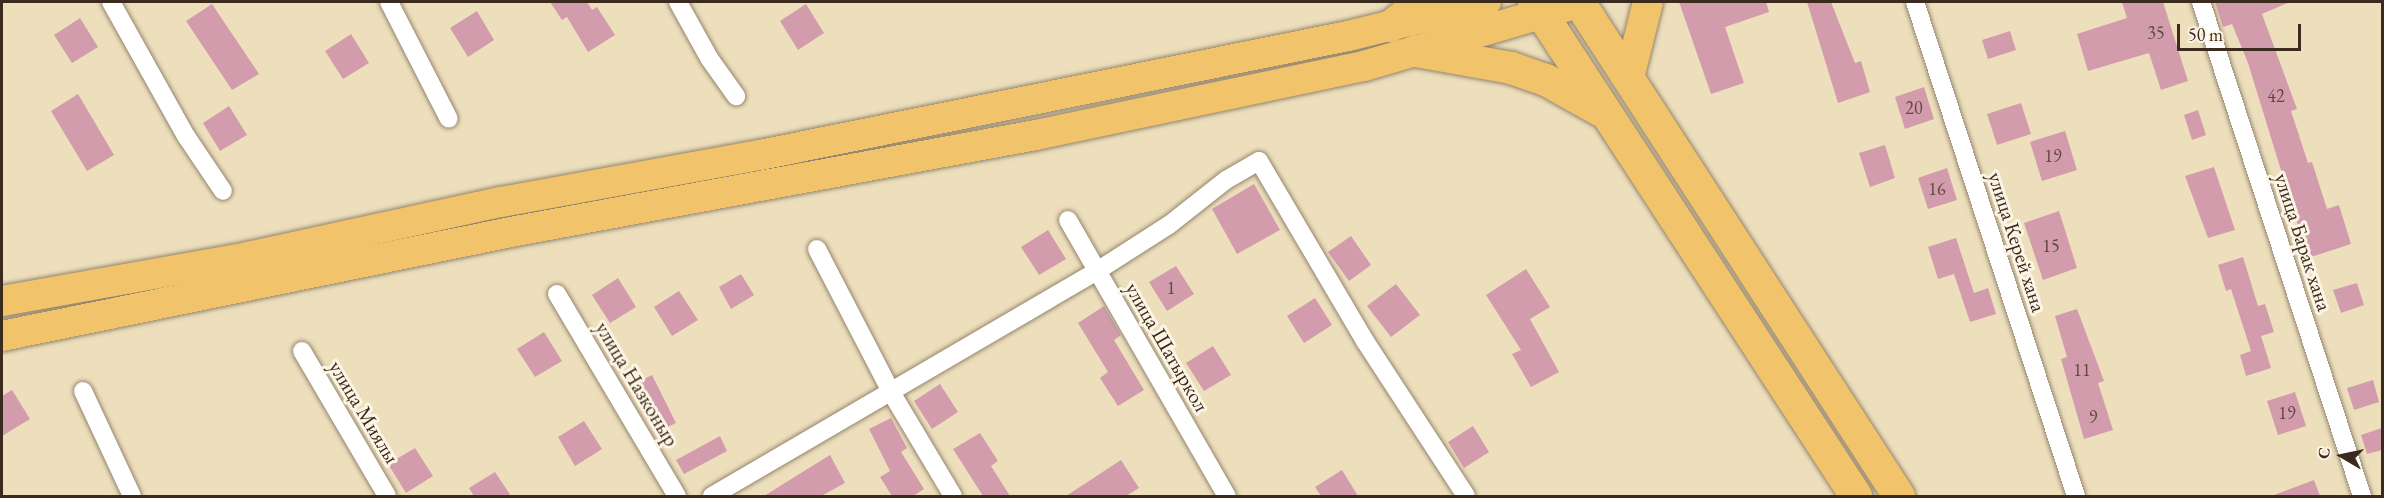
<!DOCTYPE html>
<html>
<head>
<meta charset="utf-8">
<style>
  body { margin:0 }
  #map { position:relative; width:2384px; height:498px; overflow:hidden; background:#eddfbc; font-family:"EB Garamond",serif }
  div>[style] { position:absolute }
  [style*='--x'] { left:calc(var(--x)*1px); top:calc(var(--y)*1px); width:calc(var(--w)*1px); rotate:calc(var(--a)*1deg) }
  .building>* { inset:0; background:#d39cad }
  .roads { filter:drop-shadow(0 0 2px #94846d) drop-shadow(0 0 2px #94846d) }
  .minor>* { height:18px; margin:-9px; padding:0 9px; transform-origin:9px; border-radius:9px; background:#fff }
  .primary>* { height:30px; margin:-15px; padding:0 15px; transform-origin:15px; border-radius:15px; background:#f1c36a }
  .trunk>* { height:32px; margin:-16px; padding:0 16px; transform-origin:16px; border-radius:16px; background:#f1c36a }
  span { translate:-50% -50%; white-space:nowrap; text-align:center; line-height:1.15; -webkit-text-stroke:6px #fcf5e5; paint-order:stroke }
  .number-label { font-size:18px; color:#614642 }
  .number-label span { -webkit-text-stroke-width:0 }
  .street-label { font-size:21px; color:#3b2a1e }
  .frame { position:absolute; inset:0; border:3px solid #3b2a1e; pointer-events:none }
  .north { position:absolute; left:2312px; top:426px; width:60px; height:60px; -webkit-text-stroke:4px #fcf5e5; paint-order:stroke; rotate:279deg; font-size:16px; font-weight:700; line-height:24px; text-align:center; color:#3b2a1e }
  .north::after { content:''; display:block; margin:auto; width:21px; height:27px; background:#3b2a1e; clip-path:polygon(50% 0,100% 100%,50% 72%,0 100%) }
  .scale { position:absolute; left:2177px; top:24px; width:124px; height:27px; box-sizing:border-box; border:3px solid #3b2a1e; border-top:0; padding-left:8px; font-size:18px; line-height:21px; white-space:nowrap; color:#3b2a1e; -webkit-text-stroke:4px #fcf5e5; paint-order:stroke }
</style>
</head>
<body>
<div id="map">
  <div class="building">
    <i style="clip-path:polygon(550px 2px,587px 2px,592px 10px,597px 7px,615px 35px,588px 52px,567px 17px,562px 20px)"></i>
    <i style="clip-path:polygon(1679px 2px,1766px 2px,1769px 12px,1725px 27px,1744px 83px,1711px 94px)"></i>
    <i style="clip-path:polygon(1807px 2px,1831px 2px,1855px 63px,1861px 61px,1870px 92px,1838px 103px)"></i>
    <i style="clip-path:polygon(2122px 2px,2163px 2px,2188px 81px,2161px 90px,2149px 53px,2088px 71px,2077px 34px,2127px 18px)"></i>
    <i style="clip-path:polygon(2215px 2px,2290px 2px,2262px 14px,2297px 109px,2291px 111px,2308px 163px,2312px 162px,2327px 209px,2339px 205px,2351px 244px,2308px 258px,2248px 63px,2232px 24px,2223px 27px)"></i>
    <i style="clip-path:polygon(212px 4px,259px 74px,232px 90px,186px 21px)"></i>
    <i style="clip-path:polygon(806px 4px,824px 33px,798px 50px,780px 21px)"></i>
    <i style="clip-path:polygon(477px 11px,494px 40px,468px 57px,450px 28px)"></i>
    <i style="clip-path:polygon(80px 18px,98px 47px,72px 63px,54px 35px)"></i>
    <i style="clip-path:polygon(2010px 31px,2016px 50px,1988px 59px,1982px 40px)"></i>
    <i style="clip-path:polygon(351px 34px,369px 63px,343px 79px,325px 51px)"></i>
    <i style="clip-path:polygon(1924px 87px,1934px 119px,1905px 129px,1895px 97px)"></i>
    <i style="clip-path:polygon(78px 94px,114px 155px,87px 171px,51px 111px)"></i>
    <i style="clip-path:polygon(2021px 103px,2031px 134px,1997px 145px,1987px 114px)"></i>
    <i style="clip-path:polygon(229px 106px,247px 135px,220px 151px,203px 123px)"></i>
    <i style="clip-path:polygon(2198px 110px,2206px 135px,2192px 140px,2184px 115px)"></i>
    <i style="clip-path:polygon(2065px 131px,2077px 170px,2042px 181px,2030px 142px)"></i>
    <i style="clip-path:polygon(1885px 145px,1895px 178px,1870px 187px,1859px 153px)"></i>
    <i style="clip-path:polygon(2214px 167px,2235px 230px,2208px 238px,2185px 176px)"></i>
    <i style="clip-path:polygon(1947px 168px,1957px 200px,1928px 209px,1918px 178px)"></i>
    <i style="clip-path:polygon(1254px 184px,1280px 230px,1237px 254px,1212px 209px)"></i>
    <i style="clip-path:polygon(2059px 211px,2077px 268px,2043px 280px,2024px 223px)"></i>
    <i style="clip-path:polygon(1048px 230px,1066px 259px,1039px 275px,1021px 247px)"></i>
    <i style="clip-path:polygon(1351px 236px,1371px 265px,1349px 281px,1328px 252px)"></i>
    <i style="clip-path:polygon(1956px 238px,1974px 293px,1988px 288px,1996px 314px,1970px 322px,1954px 274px,1938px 279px,1928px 247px)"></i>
    <i style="clip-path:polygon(2243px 257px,2258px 306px,2265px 304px,2274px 332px,2261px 336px,2271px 368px,2246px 376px,2240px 355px,2251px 351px,2231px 289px,2226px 291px,2218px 265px)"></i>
    <i style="clip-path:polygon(1176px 266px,1194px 294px,1167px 311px,1149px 282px)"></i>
    <i style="clip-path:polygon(1526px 269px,1550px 307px,1530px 319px,1559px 372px,1531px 387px,1512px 354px,1521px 350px,1486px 295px)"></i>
    <i style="clip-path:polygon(741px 274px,754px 295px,731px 309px,719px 287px)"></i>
    <i style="clip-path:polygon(618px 278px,636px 307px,610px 323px,592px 295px)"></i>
    <i style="clip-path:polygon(2357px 283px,2364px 305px,2341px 313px,2333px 290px)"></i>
    <i style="clip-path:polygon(1396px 284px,1420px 315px,1391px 337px,1367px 306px)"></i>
    <i style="clip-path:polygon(679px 291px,698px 320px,672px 336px,654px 307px)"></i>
    <i style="clip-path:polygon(1315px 298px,1332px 325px,1304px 343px,1287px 316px)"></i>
    <i style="clip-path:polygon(1104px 306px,1121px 335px,1114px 340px,1144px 390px,1118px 406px,1100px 378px,1108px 372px,1078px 323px)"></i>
    <i style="clip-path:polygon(2077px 309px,2104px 381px,2098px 383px,2113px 430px,2084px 439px,2061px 359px,2067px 357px,2055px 316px)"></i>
    <i style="clip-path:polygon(544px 332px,562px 361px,535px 377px,517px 349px)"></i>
    <i style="clip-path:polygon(1213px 346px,1231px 375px,1204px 391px,1186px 363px)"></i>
    <i style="clip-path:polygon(652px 375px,676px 423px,655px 433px,631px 386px)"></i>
    <i style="clip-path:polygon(2373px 380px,2379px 402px,2354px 410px,2347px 388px)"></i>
    <i style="clip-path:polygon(940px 384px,958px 412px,932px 429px,914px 401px)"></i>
    <i style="clip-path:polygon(12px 390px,30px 419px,2px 436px,2px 396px)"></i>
    <i style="clip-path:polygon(2295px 392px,2306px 426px,2278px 435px,2267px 401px)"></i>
    <i style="clip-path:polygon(891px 418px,907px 448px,901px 452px,924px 489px,913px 496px,892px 496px,880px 477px,890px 471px,869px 429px)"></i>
    <i style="clip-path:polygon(584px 421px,602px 449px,575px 466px,558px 437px)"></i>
    <i style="clip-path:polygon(1473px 426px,1489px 452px,1464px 468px,1448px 442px)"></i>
    <i style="clip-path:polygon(2382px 428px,2382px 450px,2367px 454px,2361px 435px)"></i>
    <i style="clip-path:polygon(980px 433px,998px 461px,991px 466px,1010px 496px,983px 496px,953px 449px)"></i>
    <i style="clip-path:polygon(720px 436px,727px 451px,684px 474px,676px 460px)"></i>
    <i style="clip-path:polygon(415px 448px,433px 476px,406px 493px,388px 464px)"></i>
    <i style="clip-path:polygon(830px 455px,845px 483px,821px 496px,764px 496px)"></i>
    <i style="clip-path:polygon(1121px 460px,1139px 488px,1126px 496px,1066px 496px)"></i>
    <i style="clip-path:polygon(1342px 470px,1358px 496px,1321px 496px,1315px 487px)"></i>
    <i style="clip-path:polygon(495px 472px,511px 496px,474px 496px,469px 488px)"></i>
    <i style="clip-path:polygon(2314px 480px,2320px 496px,2274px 496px,2274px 495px)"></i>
  </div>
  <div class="roads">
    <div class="minor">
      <i style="--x:111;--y:2;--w:154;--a:60.8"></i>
      <i style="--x:186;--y:136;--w:66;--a:56.1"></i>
      <i style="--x:389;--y:2;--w:131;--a:62.9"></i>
      <i style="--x:678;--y:2;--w:64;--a:61"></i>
      <i style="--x:709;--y:58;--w:47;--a:54.6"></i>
      <i style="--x:1915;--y:2;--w:520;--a:71.95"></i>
      <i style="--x:2201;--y:2;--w:520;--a:71.95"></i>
      <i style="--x:1068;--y:220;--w:319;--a:60.1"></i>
      <i style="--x:817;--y:249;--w:161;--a:62.6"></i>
      <i style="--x:891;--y:392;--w:121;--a:59.2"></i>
      <i style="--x:557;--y:294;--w:235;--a:59.3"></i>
      <i style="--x:302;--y:351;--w:168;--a:59.6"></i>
      <i style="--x:83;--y:391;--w:116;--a:65"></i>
      <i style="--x:712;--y:496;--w:446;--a:-30.3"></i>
      <i style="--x:1097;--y:271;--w:85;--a:-32.6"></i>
      <i style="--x:1169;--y:225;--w:73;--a:-38.3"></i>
      <i style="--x:1226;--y:180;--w:38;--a:-30"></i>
      <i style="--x:1259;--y:161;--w:209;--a:59.5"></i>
      <i style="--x:1365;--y:341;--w:185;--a:56.9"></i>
    </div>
    <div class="primary">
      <i style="--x:1629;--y:78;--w:78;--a:-76"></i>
      <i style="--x:2;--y:301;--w:250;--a:-10.1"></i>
      <i style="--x:248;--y:257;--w:259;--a:-12.3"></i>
      <i style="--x:501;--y:202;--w:263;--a:-10.3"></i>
      <i style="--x:760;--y:155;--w:600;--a:-11.44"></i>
      <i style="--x:1348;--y:36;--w:142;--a:-13.8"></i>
      <i style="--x:2;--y:336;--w:525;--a:-11.55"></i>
      <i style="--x:516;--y:231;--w:529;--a:-10.46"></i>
      <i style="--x:1036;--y:135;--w:335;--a:-11.9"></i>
      <i style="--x:1364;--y:66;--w:226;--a:-16.4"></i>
    </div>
    <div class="trunk">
      <i style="--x:1534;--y:2;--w:590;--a:56.9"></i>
      <i style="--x:1579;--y:2;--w:589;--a:57.07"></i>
      <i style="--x:1391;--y:26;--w:39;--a:-38"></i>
      <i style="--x:1416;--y:51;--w:97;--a:10.1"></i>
      <i style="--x:1511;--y:68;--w:37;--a:19"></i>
      <i style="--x:1546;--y:80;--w:63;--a:29.4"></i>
    </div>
  </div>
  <div class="number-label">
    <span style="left:2156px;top:33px">35</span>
    <span style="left:2276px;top:96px">42</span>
    <span style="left:1914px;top:108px">20</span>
    <span style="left:2053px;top:156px">19</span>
    <span style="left:1937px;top:189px">16</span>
    <span style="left:2051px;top:246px">15</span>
    <span style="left:1171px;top:288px">1</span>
    <span style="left:2082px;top:370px">11</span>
    <span style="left:2287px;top:413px">19</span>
    <span style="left:2093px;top:417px">9</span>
  </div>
  <div class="street-label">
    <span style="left:2017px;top:242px;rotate:72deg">улица Керей хана</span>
    <span style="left:2303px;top:242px;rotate:72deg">улица Барак хана</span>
    <span style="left:1167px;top:347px;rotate:60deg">улица Шатыркол</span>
    <span style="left:637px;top:384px;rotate:59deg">улица Назконыр</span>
    <span style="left:364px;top:412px;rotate:59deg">улица Миялы</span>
  </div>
  <div class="frame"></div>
  <div class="north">С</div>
  <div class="scale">50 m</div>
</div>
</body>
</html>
